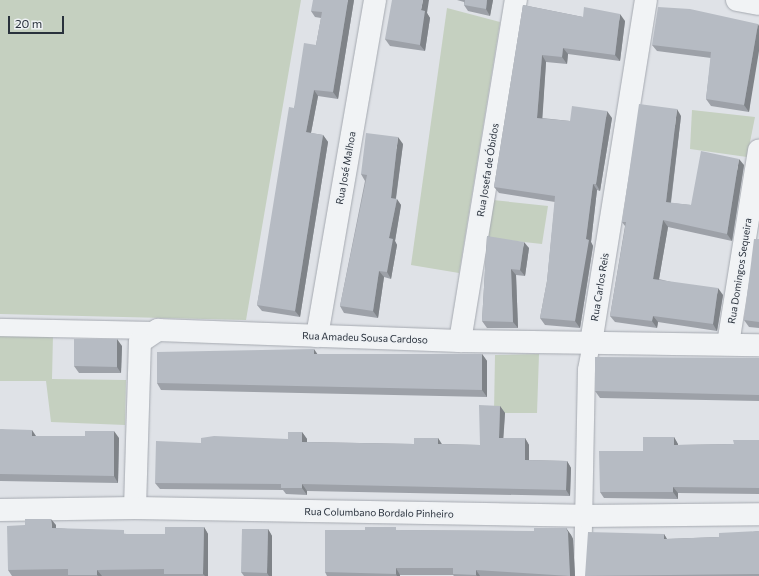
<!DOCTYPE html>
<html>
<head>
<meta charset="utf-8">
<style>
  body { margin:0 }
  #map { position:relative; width:759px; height:576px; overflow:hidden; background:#dfe2e7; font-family:Commissioner,sans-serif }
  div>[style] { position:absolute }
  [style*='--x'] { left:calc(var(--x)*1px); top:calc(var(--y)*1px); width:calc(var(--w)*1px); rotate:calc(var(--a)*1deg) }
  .green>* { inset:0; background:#c5d0c0 }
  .roads { filter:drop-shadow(0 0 1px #a5a9b0) drop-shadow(0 0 1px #a5a9b0) }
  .pedestrian>* { height:17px; margin:-8.5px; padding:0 8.5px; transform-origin:8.5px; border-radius:8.5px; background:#f1f3f5 }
  .minor>* { height:22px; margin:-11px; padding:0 11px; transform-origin:11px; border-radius:11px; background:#f1f3f5 }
  .wall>* { inset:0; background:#9da1a8 }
  .shaded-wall>* { inset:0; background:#7f8388 }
  .building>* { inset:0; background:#b6bbc3 }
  span { translate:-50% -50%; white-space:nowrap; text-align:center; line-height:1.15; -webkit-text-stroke:3px #eef1f4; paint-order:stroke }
  .street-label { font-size:10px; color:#29313c }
  .scale { position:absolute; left:8px; top:16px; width:56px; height:18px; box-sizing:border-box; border:2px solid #29313c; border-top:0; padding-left:5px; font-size:12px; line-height:14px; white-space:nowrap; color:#29313c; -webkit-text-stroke:3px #eef1f4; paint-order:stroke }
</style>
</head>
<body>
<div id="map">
  <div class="green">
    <i style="clip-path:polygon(0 0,301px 0,246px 320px,0 314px)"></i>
    <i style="clip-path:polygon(447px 8px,500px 22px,459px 273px,411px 265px)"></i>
    <i style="clip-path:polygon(692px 110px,755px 117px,747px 157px,690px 149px)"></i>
    <i style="clip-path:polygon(493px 200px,548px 206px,542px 244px,488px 238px)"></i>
    <i style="clip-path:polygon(0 334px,53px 335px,52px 379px,126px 380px,125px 425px,51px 422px,46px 381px,0 381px)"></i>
    <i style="clip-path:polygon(539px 354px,537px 413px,494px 413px,495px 355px)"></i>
  </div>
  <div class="roads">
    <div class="pedestrian">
      <i style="--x:0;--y:327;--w:158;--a:1.1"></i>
      <i style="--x:582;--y:576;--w:207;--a:-88.9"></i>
      <i style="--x:586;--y:369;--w:26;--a:-79"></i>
    </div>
    <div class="minor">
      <i style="--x:737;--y:0;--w:22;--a:10"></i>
      <i style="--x:317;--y:336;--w:341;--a:-80.2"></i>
      <i style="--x:460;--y:341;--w:346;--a:-80.7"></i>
      <i style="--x:591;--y:343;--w:347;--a:-80.9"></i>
      <i style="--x:728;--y:344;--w:196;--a:-80.9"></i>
      <i style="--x:135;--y:508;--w:166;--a:-88.3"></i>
      <i style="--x:140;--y:342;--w:22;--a:-34"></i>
      <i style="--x:158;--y:330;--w:302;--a:2.1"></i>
      <i style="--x:460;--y:341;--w:299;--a:0.8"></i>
      <i style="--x:0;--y:510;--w:135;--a:-0.8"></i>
      <i style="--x:135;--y:508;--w:447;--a:1"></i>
      <i style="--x:582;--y:516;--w:177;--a:-0.6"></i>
    </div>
  </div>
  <div class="wall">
    <i style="clip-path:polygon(354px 0,338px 99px,318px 96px,311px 133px,323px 135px,328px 142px,300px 317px,262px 311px,257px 305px,294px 108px,316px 45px,321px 18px,315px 17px,311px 11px)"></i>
    <i style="clip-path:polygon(457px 0,493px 0,490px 16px,468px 11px,464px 5px,464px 2px)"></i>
    <i style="clip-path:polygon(523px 5px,583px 17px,625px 21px,620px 61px,568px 54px,567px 64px,546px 62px,542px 118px,570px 121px,612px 118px,600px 191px,597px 190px,591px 242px,593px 246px,580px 328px,545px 325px,540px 318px,547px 281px,555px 202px,499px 193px,494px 187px)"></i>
    <i style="clip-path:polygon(427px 13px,430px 18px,425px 51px,390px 46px,385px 39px)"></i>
    <i style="clip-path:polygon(758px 24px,749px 112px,711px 106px,706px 99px,711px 58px,657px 51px,652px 45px)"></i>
    <i style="clip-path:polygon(681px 116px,671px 203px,691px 205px,744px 165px,732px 241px,668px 227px,659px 279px,723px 295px,717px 331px,658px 322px,657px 328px,615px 322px,610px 316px,625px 226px,622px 222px)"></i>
    <i style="clip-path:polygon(403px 144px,396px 199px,401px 205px,395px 241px,397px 245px,391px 279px,384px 277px,378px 318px,344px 313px,340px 306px,365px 181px,361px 174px)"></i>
    <i style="clip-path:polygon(487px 236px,529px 248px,525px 276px,516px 275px,518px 328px,487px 328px,482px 321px)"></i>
    <i style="clip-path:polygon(759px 239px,759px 328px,749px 327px,744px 320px)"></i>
    <i style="clip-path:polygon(122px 346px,121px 373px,79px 373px,74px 366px)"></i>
    <i style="clip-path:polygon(318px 354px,482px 354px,487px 361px,487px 397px,161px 390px,157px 383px)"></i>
    <i style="clip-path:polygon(759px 358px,759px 401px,600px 398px,595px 391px)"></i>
    <i style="clip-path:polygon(500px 406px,505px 413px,503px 438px,525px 438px,529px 445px,529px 460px,567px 461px,571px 468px,570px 496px,307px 491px,307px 495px,286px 494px,283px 490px,160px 489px,155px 483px,201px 443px,288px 439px,302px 432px,307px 439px,307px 442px,414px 444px,438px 438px,442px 444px,480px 445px)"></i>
    <i style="clip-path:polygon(0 429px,36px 436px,119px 438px,118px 483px,0 481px)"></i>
    <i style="clip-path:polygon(674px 437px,678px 445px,734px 444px,759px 440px,759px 494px,678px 493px,678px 499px,604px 498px,600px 492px,643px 451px)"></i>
    <i style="clip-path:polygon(56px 525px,56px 528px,127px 534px,165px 534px,204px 527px,208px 534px,208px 576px,12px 576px,8px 570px)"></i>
    <i style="clip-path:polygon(566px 528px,571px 535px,573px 539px,575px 576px,454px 576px,453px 575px,400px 575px,400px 576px,327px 576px,325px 572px,365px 530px,534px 531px)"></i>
    <i style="clip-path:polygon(268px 529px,272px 536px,272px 576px,244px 576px,241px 572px)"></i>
    <i style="clip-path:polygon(759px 531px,759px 576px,585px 576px,664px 534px,667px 539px,719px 537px)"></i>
  </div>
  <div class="shaded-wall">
    <i style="clip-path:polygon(348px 0,354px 0,338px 99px,333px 92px)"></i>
    <i style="clip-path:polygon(423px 0,429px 0,427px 13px,430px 18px,425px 51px,420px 45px,421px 10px)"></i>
    <i style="clip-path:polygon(487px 0,493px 0,490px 16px,486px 9px)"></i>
    <i style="clip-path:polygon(620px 14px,625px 21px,620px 61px,615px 55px)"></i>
    <i style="clip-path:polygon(758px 24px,759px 26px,759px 51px,749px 112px,744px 105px)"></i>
    <i style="clip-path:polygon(563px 48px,568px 54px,567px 64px,562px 57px)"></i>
    <i style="clip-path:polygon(542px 55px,546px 62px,542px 124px,537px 118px)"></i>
    <i style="clip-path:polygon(314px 90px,318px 96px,310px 138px,306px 132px)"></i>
    <i style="clip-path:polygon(677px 109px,681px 116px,670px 208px,666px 202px)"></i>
    <i style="clip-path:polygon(607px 111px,612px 118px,600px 191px,596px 184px)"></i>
    <i style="clip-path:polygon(323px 135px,328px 142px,300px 317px,295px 311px)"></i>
    <i style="clip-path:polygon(398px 137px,403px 144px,395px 204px,391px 198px)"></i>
    <i style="clip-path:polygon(739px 159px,744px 165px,732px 241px,727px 234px)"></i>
    <i style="clip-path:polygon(593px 184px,597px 190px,591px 242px,593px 246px,580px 328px,575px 321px)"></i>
    <i style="clip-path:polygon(397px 199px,401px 205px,395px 241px,397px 245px,391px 279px,387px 272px,389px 238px)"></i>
    <i style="clip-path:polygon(663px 220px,668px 227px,658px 285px,653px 279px)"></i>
    <i style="clip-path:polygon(524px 242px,529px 248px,525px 276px,520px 270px)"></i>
    <i style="clip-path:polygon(511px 269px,516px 275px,518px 328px,513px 322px)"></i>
    <i style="clip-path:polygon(379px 271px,384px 277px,378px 318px,373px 311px)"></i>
    <i style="clip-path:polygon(718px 288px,723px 295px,717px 331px,713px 324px)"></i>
    <i style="clip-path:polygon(653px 316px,658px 322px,657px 328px,652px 321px)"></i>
    <i style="clip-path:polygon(117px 339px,122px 346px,121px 373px,117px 367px)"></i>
    <i style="clip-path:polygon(314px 349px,318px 355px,314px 354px)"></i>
    <i style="clip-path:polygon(482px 354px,487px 361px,487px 397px,482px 390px)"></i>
    <i style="clip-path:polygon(500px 406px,505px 413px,503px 444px,499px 438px)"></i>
    <i style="clip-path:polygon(32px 430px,36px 436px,32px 436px)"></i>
    <i style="clip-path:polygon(114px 431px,119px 438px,118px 483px,114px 476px)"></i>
    <i style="clip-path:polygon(302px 432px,307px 439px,307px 449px,302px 442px)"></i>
    <i style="clip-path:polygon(674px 437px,678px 444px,678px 451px,674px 445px)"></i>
    <i style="clip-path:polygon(438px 438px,442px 445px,438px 444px)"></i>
    <i style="clip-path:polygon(525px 438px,529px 445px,529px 467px,525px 460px)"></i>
    <i style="clip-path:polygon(567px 461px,571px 468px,570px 496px,566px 490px)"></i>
    <i style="clip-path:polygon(302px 484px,307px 491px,307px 495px,302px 488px)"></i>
    <i style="clip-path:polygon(673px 487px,678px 493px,678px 499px,673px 492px)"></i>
    <i style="clip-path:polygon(51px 519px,56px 525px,56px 535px,52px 528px)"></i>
    <i style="clip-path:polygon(204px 527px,208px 534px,208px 576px,205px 576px,203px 574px)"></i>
    <i style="clip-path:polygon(566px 528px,571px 535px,573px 539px,575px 576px,570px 576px)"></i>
    <i style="clip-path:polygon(268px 529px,272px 536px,272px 576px,269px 576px,267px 573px)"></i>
    <i style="clip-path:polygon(664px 534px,668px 541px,664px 539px)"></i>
    <i style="clip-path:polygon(396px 568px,400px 575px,400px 576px,397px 576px,396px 574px)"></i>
    <i style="clip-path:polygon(97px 570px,102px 576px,98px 576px,97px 575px)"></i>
    <i style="clip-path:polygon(476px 570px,480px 576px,477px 576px,476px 575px)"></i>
  </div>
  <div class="building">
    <i style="clip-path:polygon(313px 0,348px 0,333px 92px,314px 90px,306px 132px,323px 135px,295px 311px,257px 305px,289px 107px,294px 108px,304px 43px,316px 45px,322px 12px,311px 11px)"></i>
    <i style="clip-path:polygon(392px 0,423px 0,421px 10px,425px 11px,420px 45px,385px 39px)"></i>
    <i style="clip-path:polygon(465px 0,487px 0,486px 9px,464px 5px)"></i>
    <i style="clip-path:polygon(523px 5px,583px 17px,584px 7px,620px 14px,615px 55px,563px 48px,562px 57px,542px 55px,537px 118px,570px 121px,572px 106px,607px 111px,596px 184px,593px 184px,586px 239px,589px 240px,575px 321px,540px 318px,547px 281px,555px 196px,494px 187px)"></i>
    <i style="clip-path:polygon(658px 7px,690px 9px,758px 24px,744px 105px,706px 99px,711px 52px,652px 45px)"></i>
    <i style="clip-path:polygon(639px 104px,677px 109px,666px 202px,691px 205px,701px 151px,739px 159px,727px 234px,663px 220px,653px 279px,718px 288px,713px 324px,653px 316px,652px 321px,610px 316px,626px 222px,622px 222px)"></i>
    <i style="clip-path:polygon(366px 133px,398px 137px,391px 198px,397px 199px,389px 238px,393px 239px,387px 272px,379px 271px,373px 311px,340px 306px,367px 175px,361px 174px)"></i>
    <i style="clip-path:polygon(487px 236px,524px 242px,520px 270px,511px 269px,513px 322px,482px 321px)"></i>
    <i style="clip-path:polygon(754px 239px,759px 239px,759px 322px,744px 320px)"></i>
    <i style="clip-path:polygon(74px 339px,117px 339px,117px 367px,74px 366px)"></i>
    <i style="clip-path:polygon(314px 349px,314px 354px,482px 354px,482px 390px,157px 383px,157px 352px)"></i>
    <i style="clip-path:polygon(595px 357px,759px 358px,759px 395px,595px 391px)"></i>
    <i style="clip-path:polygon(479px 405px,500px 406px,499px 438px,525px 438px,525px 460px,567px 461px,566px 490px,302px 484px,302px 488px,281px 488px,281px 484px,155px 483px,156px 441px,201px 443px,201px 438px,214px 436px,288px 439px,288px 432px,302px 432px,302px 442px,414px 444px,414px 438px,438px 438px,438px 444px,480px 445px)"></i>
    <i style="clip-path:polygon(0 429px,32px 430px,32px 436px,85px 436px,85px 431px,114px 431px,114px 476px,0 474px)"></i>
    <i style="clip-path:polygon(643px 437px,674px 437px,674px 445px,734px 444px,733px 440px,759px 440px,759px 488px,673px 487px,673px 492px,600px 492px,599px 451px,643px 451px)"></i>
    <i style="clip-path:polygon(25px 519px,51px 519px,52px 528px,124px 530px,124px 534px,165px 534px,165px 527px,204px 527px,203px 574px,164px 574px,164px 569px,97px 570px,97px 575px,68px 575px,68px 569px,8px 570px,7px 526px,25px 525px)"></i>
    <i style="clip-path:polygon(365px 527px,396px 527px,396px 530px,534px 531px,534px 528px,566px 528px,568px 532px,570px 576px,476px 570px,476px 575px,453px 574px,453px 568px,396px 568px,396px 574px,325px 572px,325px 530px,365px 530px)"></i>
    <i style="clip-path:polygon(242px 529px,268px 529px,267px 573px,241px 572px)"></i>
    <i style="clip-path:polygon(759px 531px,759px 574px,585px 576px,588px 532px,664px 534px,664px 539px,719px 537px,719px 533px)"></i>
  </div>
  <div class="street-label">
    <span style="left:346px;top:168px;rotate:-80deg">Rua José Malhoa</span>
    <span style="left:488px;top:170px;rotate:-81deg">Rua Josefa de Óbidos</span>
    <span style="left:740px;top:271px;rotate:-81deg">Rua Domingos Sequeira</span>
    <span style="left:600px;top:287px;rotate:-81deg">Rua Carlos Reis</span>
    <span style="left:365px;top:338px;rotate:2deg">Rua Amadeu Sousa Cardoso</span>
    <span style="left:379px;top:513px;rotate:1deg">Rua Columbano Bordalo Pinheiro</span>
  </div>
  <div class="scale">20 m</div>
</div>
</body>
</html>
